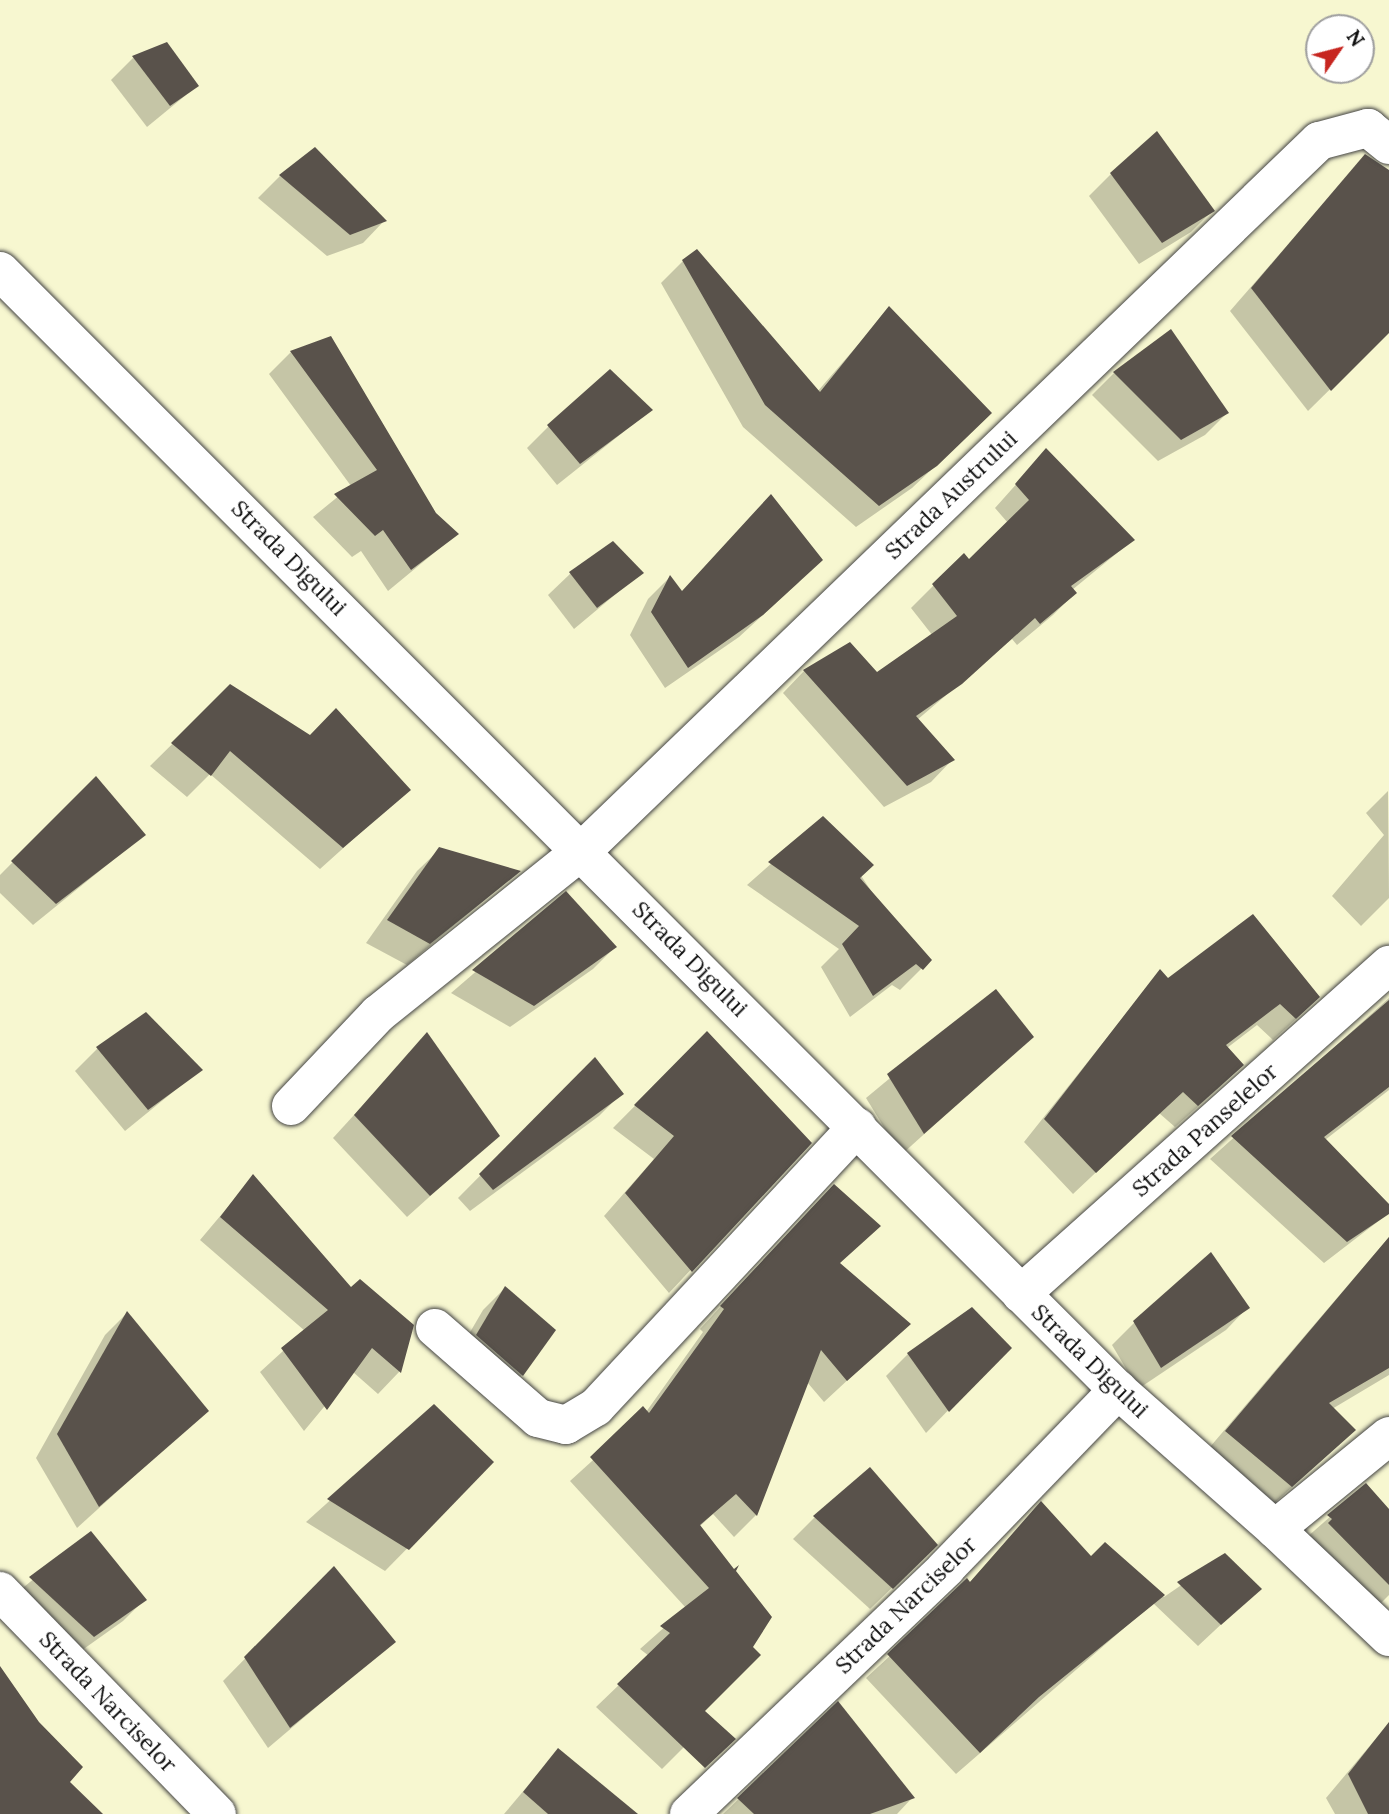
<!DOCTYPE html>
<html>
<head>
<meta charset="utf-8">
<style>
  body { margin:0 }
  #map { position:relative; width:1389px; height:1814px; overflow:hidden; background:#fffef2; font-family:Lora,serif }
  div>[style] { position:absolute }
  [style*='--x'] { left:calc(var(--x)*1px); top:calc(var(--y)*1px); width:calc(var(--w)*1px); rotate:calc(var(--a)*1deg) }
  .farmland>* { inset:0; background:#f7f7d0 }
  .shadow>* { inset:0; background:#0003 }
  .building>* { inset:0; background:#59524b }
  .roads { filter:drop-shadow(0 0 2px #434343) drop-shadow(0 0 2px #434343) }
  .minor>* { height:38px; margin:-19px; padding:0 19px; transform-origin:19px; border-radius:19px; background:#fff }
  span { translate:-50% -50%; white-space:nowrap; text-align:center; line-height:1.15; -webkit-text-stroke:7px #fff; paint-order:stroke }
  .street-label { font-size:23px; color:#101010 }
  .north { position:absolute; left:1305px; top:14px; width:70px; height:70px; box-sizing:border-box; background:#fff; border:2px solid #9f9f9f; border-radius:50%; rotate:55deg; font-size:19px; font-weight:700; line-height:28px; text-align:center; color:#101010 }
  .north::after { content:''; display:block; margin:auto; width:24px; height:32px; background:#c72620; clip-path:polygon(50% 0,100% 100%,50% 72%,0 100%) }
</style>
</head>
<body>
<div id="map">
  <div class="farmland">
    <i style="clip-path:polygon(evenodd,0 0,1389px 0,1389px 1814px,0 1814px,0 0,1319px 28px,1361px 28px,1361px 70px,1319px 70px,1319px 28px)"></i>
  </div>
  <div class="shadow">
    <i style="clip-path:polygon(133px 58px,197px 86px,147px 127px,111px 80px)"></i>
    <i style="clip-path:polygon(1365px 156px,1389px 172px,1389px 296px,1378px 342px,1308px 411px,1230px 311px)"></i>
    <i style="clip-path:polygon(1111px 174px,1213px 210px,1191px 232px,1139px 264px,1089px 196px)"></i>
    <i style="clip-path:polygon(280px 176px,384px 221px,363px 243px,327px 256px,258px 198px)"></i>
    <i style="clip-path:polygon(683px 261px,817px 392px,889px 309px,968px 435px,912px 488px,856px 527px,743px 427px,661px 283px)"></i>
    <i style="clip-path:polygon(331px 338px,435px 514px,457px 534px,388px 591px,361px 551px,352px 557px,313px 517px,351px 486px,269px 374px,291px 352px)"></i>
    <i style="clip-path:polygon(1114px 373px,1227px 413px,1205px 435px,1158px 461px,1092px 395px)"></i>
    <i style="clip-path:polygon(651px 410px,557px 485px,527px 448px,549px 426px)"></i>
    <i style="clip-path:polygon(1046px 451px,1133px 540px,1072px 590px,1075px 593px,1053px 615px,1017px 645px,1012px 639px,917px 720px,952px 760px,931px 782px,884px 807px,783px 693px,804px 671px,877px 675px,933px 636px,911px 608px,964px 555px,969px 562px,1008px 523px,995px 508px)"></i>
    <i style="clip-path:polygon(571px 573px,641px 573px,574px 629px,548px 595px)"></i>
    <i style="clip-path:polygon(669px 578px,681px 592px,799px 582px,739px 637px,665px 688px,630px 635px,648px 599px)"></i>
    <i style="clip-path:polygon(231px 686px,310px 737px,408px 790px,320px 869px,210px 774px,187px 797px,150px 766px)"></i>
    <i style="clip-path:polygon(96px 778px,144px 835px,33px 925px,0 893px,0 875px)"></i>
    <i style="clip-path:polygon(1388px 791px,1389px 898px,1361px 926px,1332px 896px,1384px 835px,1366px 813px)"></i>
    <i style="clip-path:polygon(823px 818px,922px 968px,900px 990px,892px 985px,850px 1017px,821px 967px,839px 949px,747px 885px)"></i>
    <i style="clip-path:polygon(440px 849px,518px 872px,407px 965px,366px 943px,417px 871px)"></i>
    <i style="clip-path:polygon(566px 894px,615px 947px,593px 969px,510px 1027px,451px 993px)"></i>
    <i style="clip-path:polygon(1253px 916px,1296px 1019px,1273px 1040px,1257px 1025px,1227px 1048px,1242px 1065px,1220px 1087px,1175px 1127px,1159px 1113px,1073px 1194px,1024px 1142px,1160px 971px,1168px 980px)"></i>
    <i style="clip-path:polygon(995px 991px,1032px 1037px,901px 1155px,866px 1098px)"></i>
    <i style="clip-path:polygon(1389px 998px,1389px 1090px,1325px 1140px,1389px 1206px,1389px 1213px,1324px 1263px,1210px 1159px)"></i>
    <i style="clip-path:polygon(145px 1015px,200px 1070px,125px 1131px,75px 1071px,97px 1049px)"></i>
    <i style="clip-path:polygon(707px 1033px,809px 1143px,669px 1293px,604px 1216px,654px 1159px,613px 1128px)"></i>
    <i style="clip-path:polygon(427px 1035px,497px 1136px,407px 1217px,333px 1138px)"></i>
    <i style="clip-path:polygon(595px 1060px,621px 1094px,599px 1116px,470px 1211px,458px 1198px)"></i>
    <i style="clip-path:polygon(253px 1177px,351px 1290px,412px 1325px,399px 1372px,378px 1394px,353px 1372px,304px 1431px,260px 1372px,305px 1331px,200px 1240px)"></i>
    <i style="clip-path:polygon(812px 1208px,838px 1264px,908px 1324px,824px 1402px,807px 1382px,756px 1515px,734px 1537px,713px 1514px,699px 1527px,734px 1572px,702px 1711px,684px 1747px,662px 1769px,596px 1707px,649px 1656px,640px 1649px,686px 1608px,570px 1481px,646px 1412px,703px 1332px,700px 1329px)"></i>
    <i style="clip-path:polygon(1389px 1237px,1389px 1375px,1332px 1409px,1331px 1452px,1269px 1508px,1204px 1454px)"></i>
    <i style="clip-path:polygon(505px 1288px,522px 1375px,500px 1397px,455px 1358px,483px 1310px)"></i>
    <i style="clip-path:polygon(1248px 1307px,1226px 1330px,1138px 1389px,1112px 1345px,1134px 1323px)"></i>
    <i style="clip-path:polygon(127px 1313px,206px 1411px,77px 1528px,36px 1458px,105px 1335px)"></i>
    <i style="clip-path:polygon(1009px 1348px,926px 1433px,886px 1376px,908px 1354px)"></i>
    <i style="clip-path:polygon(434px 1407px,492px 1462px,385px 1571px,306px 1522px)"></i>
    <i style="clip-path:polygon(1366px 1485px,1389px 1511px,1389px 1595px,1372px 1612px,1306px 1538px)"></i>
    <i style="clip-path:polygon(1041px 1504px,1091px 1558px,1105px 1545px,1164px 1597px,1225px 1555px,1259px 1589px,1198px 1646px,1153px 1603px,956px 1774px,866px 1678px,969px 1583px)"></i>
    <i style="clip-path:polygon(815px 1517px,936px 1545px,870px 1609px,793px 1539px)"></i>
    <i style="clip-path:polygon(90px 1533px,145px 1599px,123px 1621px,71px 1658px,8px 1600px)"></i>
    <i style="clip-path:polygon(334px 1568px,393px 1642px,268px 1748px,223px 1681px)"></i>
    <i style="clip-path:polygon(838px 1704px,912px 1798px,897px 1814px,723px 1814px)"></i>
    <i style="clip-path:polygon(1389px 1723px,1389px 1814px,1335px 1814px,1326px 1798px)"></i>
    <i style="clip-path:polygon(558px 1750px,624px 1814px,504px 1814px)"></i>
  </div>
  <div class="building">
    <i style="clip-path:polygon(167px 42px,199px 86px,170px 106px,132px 56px)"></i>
    <i style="clip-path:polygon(1157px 131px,1215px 211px,1162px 243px,1110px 173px)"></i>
    <i style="clip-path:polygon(315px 147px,387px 221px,350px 235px,279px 175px)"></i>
    <i style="clip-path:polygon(1365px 154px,1389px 170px,1389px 333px,1331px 391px,1251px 288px)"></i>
    <i style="clip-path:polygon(697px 249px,820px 392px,889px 306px,992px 413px,937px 466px,879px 506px,765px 405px,682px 260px)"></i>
    <i style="clip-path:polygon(1171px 329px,1229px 413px,1181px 440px,1113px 372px)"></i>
    <i style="clip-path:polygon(331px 336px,436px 513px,459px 534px,411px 570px,383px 530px,375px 536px,334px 494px,377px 470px,290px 351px)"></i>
    <i style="clip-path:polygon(610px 369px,653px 410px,580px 464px,547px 425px)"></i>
    <i style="clip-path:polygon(1046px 448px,1135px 540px,1071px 586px,1077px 593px,1040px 624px,1035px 618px,962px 684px,916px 716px,955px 760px,907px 786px,803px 670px,850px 642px,877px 672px,957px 616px,932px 584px,964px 553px,969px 559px,1029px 500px,1015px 484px)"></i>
    <i style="clip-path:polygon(771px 494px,823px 560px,763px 615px,688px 668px,651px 612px,670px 575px,682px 591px)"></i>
    <i style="clip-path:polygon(613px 541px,644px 573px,597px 608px,569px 572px)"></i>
    <i style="clip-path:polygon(230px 684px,310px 735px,336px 708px,411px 790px,343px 848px,230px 751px,211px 776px,171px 743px)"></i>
    <i style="clip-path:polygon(96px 776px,146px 835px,56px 904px,11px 861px)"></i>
    <i style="clip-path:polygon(823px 816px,874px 865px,860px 878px,932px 960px,923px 970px,916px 964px,873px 996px,842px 944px,859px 926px,768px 862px)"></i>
    <i style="clip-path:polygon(439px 847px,521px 871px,430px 944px,387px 920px)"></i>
    <i style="clip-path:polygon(566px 891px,617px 947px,534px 1006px,472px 970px)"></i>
    <i style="clip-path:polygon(1253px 914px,1320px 997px,1296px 1019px,1280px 1004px,1226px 1045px,1244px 1065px,1198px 1106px,1183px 1092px,1096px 1173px,1044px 1119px,1160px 969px,1168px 978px)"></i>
    <i style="clip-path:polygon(996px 989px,1034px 1037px,924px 1134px,887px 1074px)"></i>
    <i style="clip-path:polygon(1389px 1000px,1389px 1087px,1324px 1137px,1389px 1204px,1389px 1214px,1347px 1242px,1231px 1136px)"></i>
    <i style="clip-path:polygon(146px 1012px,203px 1070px,148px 1110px,96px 1047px)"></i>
    <i style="clip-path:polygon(707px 1031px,812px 1143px,692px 1272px,625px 1193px,674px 1136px,634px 1105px)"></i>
    <i style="clip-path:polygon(427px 1032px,500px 1136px,430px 1196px,354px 1115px)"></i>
    <i style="clip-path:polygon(595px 1057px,624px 1094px,493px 1190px,479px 1174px)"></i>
    <i style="clip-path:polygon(253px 1174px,351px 1287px,360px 1279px,414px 1325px,401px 1373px,372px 1348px,327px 1410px,281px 1348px,328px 1310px,220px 1217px)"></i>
    <i style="clip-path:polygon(834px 1184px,881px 1226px,840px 1263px,911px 1324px,847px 1381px,821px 1350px,757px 1516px,736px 1494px,700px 1525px,734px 1569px,739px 1565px,736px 1571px,772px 1617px,753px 1647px,761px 1655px,705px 1711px,736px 1739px,705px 1768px,617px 1684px,670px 1633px,660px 1626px,709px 1588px,590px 1457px,643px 1406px,649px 1413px,724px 1309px,720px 1306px)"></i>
    <i style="clip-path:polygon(1389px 1237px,1389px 1368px,1329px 1403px,1356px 1430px,1292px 1487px,1225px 1431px)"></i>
    <i style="clip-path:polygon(1211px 1252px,1250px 1308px,1161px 1368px,1133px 1321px)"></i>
    <i style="clip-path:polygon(505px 1286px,556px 1330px,523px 1376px,476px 1335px)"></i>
    <i style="clip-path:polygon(972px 1307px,1012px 1348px,949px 1412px,907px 1353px)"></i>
    <i style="clip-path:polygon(127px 1311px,209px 1411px,99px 1507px,57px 1434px)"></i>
    <i style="clip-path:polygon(434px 1404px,494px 1462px,409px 1550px,327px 1499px)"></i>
    <i style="clip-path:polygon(870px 1467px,938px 1545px,893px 1589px,813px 1516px)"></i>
    <i style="clip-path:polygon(1366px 1483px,1389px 1509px,1389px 1585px,1328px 1523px,1332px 1519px,1327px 1515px)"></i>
    <i style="clip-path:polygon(1041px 1501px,1091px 1556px,1105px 1542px,1165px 1595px,1039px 1697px,980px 1753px,887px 1654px,967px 1578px,970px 1582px)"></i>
    <i style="clip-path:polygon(91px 1531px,147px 1600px,94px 1637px,29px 1577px)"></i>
    <i style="clip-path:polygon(1225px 1553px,1262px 1589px,1221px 1625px,1177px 1582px)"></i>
    <i style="clip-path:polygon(334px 1566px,396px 1642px,290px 1728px,244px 1657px)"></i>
    <i style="clip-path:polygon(0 1666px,39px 1722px,83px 1767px,70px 1782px,103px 1814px,0 1814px)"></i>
    <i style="clip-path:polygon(838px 1701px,915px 1798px,870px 1814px,754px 1814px,737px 1798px)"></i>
    <i style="clip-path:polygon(1389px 1722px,1389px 1814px,1368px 1814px,1348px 1774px)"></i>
    <i style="clip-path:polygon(558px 1748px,638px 1814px,548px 1814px,523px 1792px)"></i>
  </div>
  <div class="roads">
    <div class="minor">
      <i style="--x:0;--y:271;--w:1582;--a:45.03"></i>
      <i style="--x:1118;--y:1390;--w:210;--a:41.5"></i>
      <i style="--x:1275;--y:1529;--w:157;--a:43.5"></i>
      <i style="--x:291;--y:1106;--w:127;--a:-46.6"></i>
      <i style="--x:378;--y:1014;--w:263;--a:-38.7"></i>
      <i style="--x:583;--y:850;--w:1022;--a:-43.93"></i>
      <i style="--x:1319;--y:141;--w:51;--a:-14.9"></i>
      <i style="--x:1368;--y:128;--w:27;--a:39"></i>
      <i style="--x:1021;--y:1294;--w:494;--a:-41.8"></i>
      <i style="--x:435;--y:1328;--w:137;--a:41.1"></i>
      <i style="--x:538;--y:1418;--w:29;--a:14"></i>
      <i style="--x:566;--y:1425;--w:35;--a:-31"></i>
      <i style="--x:596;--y:1407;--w:383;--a:-47"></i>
      <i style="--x:1275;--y:1529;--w:147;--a:-39.2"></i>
      <i style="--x:0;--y:1591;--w:311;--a:45.8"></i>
      <i style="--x:689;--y:1814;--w:356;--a:-43.7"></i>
      <i style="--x:946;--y:1568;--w:248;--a:-46"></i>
    </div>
  </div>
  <div class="street-label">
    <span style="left:951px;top:495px;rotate:-44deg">Strada Austrului</span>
    <span style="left:289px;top:558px;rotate:45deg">Strada Digului</span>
    <span style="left:690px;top:959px;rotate:45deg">Strada Digului</span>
    <span style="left:1205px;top:1130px;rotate:-42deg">Strada Panselelor</span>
    <span style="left:1090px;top:1361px;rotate:44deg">Strada Digului</span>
    <span style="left:906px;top:1605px;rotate:-44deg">Strada Narciselor</span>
    <span style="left:108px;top:1702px;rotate:46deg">Strada Narciselor</span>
  </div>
  <div class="north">N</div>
</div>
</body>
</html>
